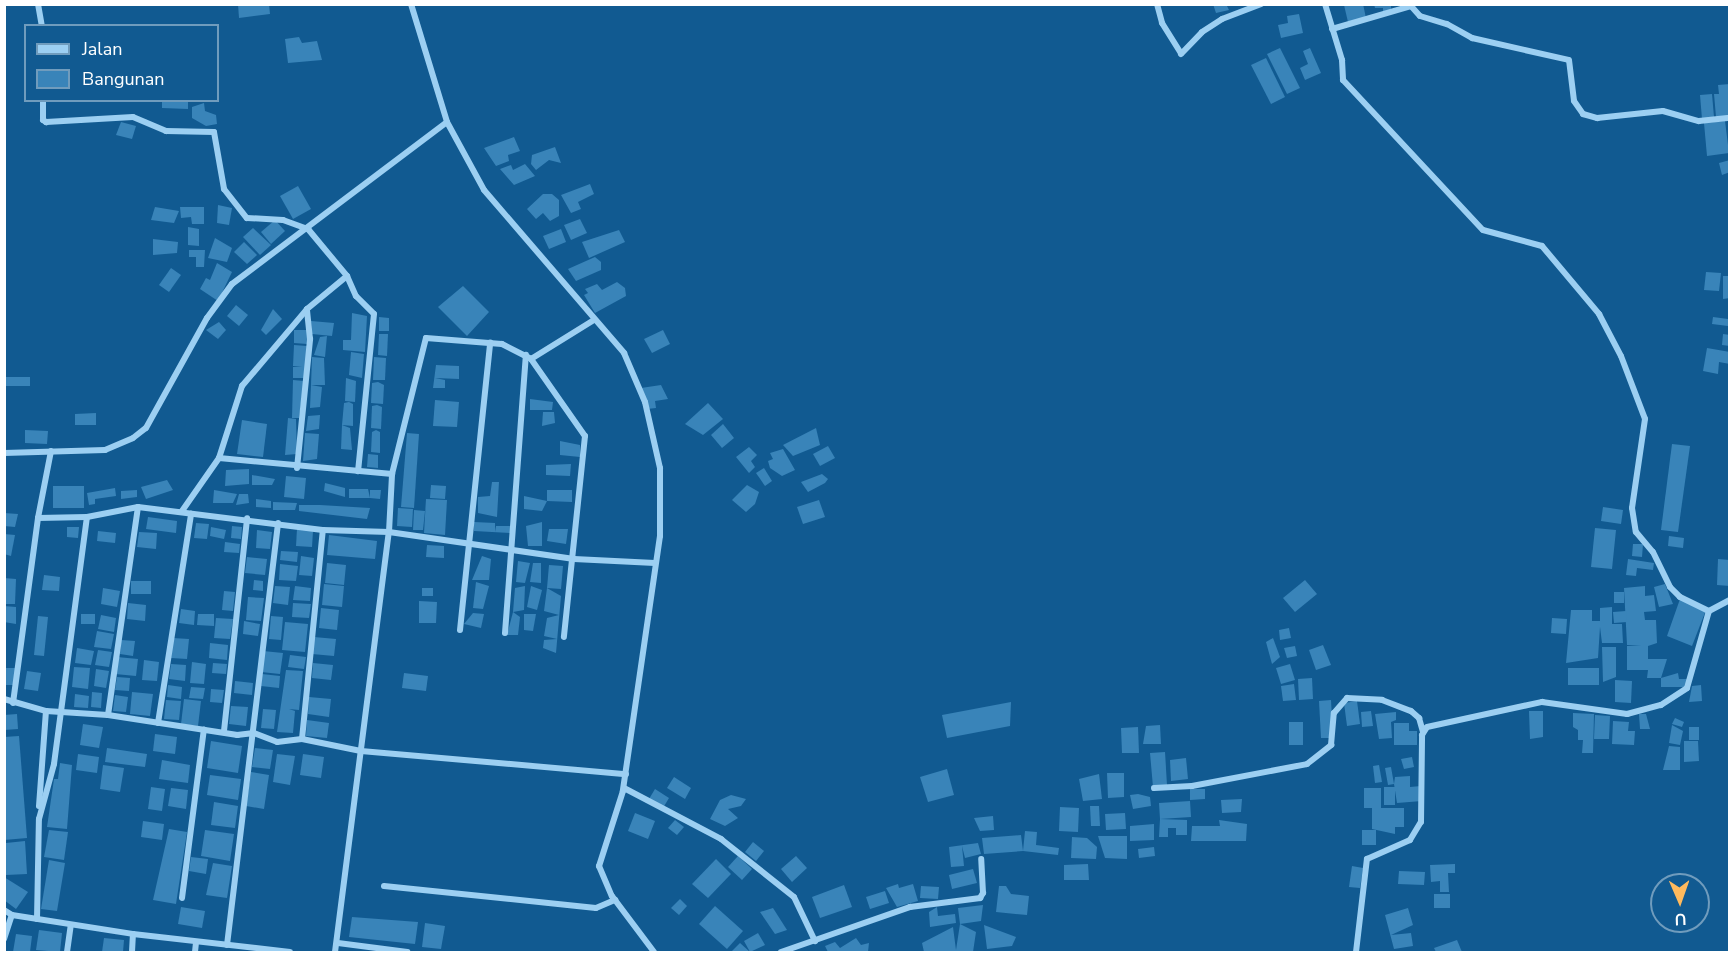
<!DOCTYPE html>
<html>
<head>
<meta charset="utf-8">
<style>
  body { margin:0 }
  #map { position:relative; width:1734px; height:957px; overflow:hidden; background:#115a91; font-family:"Nunito Sans",sans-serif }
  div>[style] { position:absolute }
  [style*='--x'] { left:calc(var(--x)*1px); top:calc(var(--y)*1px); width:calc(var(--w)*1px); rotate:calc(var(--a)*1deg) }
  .building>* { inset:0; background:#3984b9 }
  .street>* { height:6px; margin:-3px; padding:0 3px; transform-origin:3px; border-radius:3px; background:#9ccff2 }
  span { translate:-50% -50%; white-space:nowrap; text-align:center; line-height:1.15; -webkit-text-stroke:4.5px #115a91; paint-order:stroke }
  .frame { position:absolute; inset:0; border:6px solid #fff; pointer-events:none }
  .legend { position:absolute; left:24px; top:24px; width:195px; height:78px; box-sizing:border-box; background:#115a91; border:2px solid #709cbd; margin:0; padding:8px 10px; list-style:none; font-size:18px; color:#fff }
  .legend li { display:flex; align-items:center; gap:12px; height:30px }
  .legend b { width:30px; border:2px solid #709cbd }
  .north { position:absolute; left:1650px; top:873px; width:60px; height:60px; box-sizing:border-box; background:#115a91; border:2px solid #709cbd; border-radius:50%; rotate:178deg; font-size:16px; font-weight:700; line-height:24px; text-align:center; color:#fff }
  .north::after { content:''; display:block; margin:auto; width:21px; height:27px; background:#ffba5d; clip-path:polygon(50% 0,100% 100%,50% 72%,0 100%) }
</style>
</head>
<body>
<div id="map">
  <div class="building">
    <i style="clip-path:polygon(238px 4px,269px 4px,270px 14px,239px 18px)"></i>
    <i style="clip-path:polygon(1213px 4px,1226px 4px,1229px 10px,1216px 13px)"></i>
    <i style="clip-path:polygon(1363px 4px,1366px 18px,1348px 22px,1344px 5px)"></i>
    <i style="clip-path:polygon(1374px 4px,1391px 4px,1391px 11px,1383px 12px,1383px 8px,1375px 8px)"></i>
    <i style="clip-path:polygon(1299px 14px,1303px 33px,1281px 38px,1278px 25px,1288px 23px,1287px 16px)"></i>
    <i style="clip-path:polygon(299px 37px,302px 43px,317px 41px,322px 60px,288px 63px,285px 39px)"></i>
    <i style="clip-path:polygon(1280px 48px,1300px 88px,1287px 94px,1267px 54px)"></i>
    <i style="clip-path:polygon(1310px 48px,1321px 73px,1305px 80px,1300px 68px,1308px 64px,1303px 51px)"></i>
    <i style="clip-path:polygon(1266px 58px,1285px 97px,1271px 104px,1251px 65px)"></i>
    <i style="clip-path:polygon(1730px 84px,1730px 116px,1716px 117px,1714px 94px,1719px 94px,1718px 85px)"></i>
    <i style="clip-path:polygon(1712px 94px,1714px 117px,1702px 119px,1700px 95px)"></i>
    <i style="clip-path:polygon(162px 100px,188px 100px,188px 109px,162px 108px)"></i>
    <i style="clip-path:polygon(204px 103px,205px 111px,216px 115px,217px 124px,206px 126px,192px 118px,192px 107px)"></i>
    <i style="clip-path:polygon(1725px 121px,1729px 153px,1707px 156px,1704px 123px)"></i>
    <i style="clip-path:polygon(121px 122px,136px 126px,132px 139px,116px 135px)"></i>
    <i style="clip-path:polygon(514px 137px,520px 151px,508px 155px,509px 161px,496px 166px,484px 148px)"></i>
    <i style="clip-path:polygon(555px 147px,561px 163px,549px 160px,536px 170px,531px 164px,532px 155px)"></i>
    <i style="clip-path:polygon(1730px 160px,1730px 172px,1722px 175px,1719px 163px)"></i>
    <i style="clip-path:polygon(525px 164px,535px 176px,514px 185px,500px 169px,511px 165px,513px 170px)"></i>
    <i style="clip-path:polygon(590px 184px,594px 194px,578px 202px,581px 209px,571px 213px,561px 195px)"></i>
    <i style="clip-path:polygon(298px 186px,311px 209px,293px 219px,280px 196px)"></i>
    <i style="clip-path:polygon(543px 194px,552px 194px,559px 200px,559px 216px,550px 221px,543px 213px,536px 219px,527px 209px)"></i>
    <i style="clip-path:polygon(218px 205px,232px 208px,229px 225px,217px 223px)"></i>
    <i style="clip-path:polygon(155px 207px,179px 211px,174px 223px,151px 220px)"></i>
    <i style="clip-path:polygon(180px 207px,204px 207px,204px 224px,192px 224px,191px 217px,181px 218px)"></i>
    <i style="clip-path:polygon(580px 219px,587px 233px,571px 240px,564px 225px)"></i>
    <i style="clip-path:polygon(275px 220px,285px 231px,271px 244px,261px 232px)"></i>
    <i style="clip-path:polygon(188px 227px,199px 229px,199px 246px,188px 245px)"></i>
    <i style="clip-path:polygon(253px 228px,271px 245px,260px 255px,243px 237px)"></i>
    <i style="clip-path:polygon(561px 229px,566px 242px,549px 249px,543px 236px)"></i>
    <i style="clip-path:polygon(619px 230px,625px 242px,589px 258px,582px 242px)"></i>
    <i style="clip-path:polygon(215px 238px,232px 248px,227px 262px,208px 258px)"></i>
    <i style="clip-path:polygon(153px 239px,178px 242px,177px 253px,153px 255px)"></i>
    <i style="clip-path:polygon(244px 242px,257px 255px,247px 264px,234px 252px)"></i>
    <i style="clip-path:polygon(189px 250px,205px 250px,204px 267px,196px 267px,196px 257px,189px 257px)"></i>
    <i style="clip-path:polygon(595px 257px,601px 262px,601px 270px,576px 281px,568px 269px)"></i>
    <i style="clip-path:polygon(217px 263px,232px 272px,218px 301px,200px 289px,206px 278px,210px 280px)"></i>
    <i style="clip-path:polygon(171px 268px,181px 275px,169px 292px,159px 285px)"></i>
    <i style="clip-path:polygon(1706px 272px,1721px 273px,1719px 291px,1704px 290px)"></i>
    <i style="clip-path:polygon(1723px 276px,1730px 276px,1730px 298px,1723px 299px)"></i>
    <i style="clip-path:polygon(617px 282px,625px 288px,626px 296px,595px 313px,584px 295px,588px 293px,585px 289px,597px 284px,602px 290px)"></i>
    <i style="clip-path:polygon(463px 286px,489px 312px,467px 336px,438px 307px)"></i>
    <i style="clip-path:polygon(236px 305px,248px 315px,239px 326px,227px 316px)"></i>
    <i style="clip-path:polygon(273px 309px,282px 319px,266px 335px,261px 330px)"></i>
    <i style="clip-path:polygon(352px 313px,367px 316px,365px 352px,343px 350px,343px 340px,351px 340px)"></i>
    <i style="clip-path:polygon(379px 317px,389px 318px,389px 331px,379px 331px)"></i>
    <i style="clip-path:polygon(1713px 317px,1728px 319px,1728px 326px,1712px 324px)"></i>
    <i style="clip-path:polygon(311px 321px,334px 323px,332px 336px,312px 334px)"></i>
    <i style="clip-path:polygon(219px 322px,226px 330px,218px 339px,206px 330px)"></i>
    <i style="clip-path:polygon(294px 330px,307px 330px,307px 344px,294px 343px)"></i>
    <i style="clip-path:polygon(663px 330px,670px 344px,652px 353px,644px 339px)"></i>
    <i style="clip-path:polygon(379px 334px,388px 334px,387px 356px,378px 355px)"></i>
    <i style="clip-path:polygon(1723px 334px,1730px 335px,1730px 346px,1722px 345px)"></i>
    <i style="clip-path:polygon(327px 336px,325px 357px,314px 355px,320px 337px)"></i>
    <i style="clip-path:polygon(294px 345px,307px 346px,305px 378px,293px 378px,293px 367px,302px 367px,293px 366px)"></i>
    <i style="clip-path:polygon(1707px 348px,1730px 352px,1730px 364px,1719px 362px,1718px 374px,1703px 371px)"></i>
    <i style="clip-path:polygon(351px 352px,364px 354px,362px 378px,349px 375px)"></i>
    <i style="clip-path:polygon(312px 357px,324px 358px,325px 385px,311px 385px)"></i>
    <i style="clip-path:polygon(374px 357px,386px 358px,385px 380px,373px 380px)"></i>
    <i style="clip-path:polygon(436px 365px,459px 366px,459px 379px,435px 378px,445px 380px,445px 388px,433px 388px)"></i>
    <i style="clip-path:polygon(4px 377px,30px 377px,30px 386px,4px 386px)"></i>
    <i style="clip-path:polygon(346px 378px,356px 381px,355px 402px,345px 401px)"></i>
    <i style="clip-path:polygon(293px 380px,304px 381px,299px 418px,292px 418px)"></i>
    <i style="clip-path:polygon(378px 382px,384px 385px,383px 404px,371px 403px,372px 383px)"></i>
    <i style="clip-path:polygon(311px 385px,322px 387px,320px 407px,310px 408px)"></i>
    <i style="clip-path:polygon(661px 385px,668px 399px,655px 401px,656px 408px,647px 409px,641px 388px)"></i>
    <i style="clip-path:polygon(530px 399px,553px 402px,552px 410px,530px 410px)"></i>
    <i style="clip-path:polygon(435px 400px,459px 402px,457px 427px,433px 426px)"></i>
    <i style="clip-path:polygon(349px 402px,353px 404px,353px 426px,342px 425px,344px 403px)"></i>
    <i style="clip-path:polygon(708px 403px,723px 419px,703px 435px,685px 424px)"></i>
    <i style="clip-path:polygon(377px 405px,382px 407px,381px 429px,371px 428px,372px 406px)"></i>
    <i style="clip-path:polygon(543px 412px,554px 412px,555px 423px,542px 426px)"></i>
    <i style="clip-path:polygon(96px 413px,96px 425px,75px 425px,75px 414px)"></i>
    <i style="clip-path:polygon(320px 415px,319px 429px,306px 431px,308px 416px)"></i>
    <i style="clip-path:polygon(288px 418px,296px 419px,297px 454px,285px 455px)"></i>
    <i style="clip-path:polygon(242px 420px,267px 424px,263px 457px,237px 454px)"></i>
    <i style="clip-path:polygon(723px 424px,734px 438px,722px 448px,711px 435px)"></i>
    <i style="clip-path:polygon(342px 425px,350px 428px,352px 450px,341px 449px)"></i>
    <i style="clip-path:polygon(816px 428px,820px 445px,793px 456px,783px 445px)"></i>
    <i style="clip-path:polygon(25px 430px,48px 431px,47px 444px,25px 443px)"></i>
    <i style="clip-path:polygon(376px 430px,380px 432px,380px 453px,371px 452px,372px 432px)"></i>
    <i style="clip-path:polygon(305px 433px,319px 434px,317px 459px,303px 461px)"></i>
    <i style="clip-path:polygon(407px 433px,419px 434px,414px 508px,401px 507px)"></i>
    <i style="clip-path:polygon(560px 441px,580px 445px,580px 457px,560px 455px)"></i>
    <i style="clip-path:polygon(1672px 444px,1690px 446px,1678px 532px,1661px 530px)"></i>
    <i style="clip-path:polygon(828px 446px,835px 458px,820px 466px,813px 454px)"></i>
    <i style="clip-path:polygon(749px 447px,757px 455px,751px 461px,755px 467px,749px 473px,736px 457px)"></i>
    <i style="clip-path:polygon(783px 449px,795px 470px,782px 476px,770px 468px,768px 461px,773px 459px,770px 453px)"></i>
    <i style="clip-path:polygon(368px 454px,378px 455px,378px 468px,367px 467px)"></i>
    <i style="clip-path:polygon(571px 464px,570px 476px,546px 475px,546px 465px)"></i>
    <i style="clip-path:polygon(764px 468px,772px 481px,765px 486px,756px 473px)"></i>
    <i style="clip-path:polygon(249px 469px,249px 484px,225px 486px,226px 470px)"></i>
    <i style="clip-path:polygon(822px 474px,828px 479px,825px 483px,808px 492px,801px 482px)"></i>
    <i style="clip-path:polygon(252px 475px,275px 479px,272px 485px,252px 485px)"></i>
    <i style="clip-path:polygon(286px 476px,306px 478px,304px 499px,284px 497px)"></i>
    <i style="clip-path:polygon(167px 480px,173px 490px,146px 499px,141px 487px)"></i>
    <i style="clip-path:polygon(492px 482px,499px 482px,497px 517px,478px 513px,478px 497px,490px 496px)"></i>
    <i style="clip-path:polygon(325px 483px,345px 488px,345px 497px,324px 491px)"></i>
    <i style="clip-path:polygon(431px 485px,446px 486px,445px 499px,430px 498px)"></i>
    <i style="clip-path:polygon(747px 485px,759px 492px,755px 504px,746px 512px,732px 500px)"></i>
    <i style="clip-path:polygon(53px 486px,84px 486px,84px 508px,53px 508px)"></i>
    <i style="clip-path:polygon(115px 488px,116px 496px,95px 499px,95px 504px,89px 505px,87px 493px)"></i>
    <i style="clip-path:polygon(349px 489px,368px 489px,370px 498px,349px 498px)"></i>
    <i style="clip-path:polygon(137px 490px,137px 497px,121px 499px,121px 491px)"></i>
    <i style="clip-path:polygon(214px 490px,237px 494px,233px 503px,213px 503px)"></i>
    <i style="clip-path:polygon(370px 490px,381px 490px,380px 499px,370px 498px)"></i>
    <i style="clip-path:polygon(547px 490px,572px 490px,572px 502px,547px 501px,542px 511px,524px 509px,524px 496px,547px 501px)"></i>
    <i style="clip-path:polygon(239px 494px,248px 494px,249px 503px,236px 505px)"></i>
    <i style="clip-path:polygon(256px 499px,271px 501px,271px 508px,256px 507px)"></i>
    <i style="clip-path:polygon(426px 499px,447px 500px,445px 535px,424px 533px)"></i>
    <i style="clip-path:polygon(819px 500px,825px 517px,803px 524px,797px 507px)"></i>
    <i style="clip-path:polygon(273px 502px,297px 503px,295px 510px,273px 510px)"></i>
    <i style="clip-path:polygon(299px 505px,320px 505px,370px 508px,367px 519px,299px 511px)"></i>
    <i style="clip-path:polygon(1603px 507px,1623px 510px,1621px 524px,1601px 521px)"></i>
    <i style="clip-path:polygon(398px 508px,413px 509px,412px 527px,397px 526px)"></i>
    <i style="clip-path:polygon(414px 510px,425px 511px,423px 530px,413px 530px)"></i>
    <i style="clip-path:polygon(4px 513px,18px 514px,15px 527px,4px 526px)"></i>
    <i style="clip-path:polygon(148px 517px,177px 521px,176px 533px,146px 529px)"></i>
    <i style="clip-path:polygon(474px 522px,495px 523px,495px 532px,496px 526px,512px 526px,510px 533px,474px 531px)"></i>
    <i style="clip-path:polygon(542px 522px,542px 546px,528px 546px,526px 526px)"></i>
    <i style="clip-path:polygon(196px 523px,209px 524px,207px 539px,194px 538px)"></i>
    <i style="clip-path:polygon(232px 526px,242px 527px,241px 539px,231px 538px)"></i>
    <i style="clip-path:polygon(67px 527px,79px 527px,78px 538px,67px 537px)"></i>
    <i style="clip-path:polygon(211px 527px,226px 530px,224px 539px,210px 536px)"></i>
    <i style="clip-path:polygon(1595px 528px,1616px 530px,1612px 569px,1591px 567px)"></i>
    <i style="clip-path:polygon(297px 529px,313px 531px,312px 547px,296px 546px)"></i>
    <i style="clip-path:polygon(549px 529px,568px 529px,566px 544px,547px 541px)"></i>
    <i style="clip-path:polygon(257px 530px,272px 532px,270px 549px,256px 548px)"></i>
    <i style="clip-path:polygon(98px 531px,116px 533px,115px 543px,97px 541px)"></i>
    <i style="clip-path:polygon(139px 532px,157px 533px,156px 549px,137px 547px)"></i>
    <i style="clip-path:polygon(4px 534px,15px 535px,11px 556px,4px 554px)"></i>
    <i style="clip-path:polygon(329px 535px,377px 541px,375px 559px,327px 555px)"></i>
    <i style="clip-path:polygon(1669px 536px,1684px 538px,1683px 548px,1668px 546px)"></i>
    <i style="clip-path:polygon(225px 542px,240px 544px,239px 553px,224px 552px)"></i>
    <i style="clip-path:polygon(1633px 544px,1643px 544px,1642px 557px,1632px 556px)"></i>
    <i style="clip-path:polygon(427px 545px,444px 546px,444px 558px,426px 557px)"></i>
    <i style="clip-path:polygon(281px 551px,298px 552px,297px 562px,280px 560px)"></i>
    <i style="clip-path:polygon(301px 556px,314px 558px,312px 576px,299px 575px)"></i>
    <i style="clip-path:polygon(482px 556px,491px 559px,489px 580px,472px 580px)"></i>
    <i style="clip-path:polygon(247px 557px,267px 559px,265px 575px,245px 573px)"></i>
    <i style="clip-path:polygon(1628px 559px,1654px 563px,1653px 570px,1637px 568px,1636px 576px,1626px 575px)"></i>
    <i style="clip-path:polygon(1718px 559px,1730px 560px,1730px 586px,1717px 585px)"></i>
    <i style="clip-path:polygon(518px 561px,530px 563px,525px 583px,516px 582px)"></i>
    <i style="clip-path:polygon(327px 563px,346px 565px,344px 585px,325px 583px)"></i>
    <i style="clip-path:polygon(533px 563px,541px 563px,541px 583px,530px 582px)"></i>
    <i style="clip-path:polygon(280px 564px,298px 566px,296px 581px,279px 580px)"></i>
    <i style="clip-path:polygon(549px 565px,563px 566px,561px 589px,547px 588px)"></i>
    <i style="clip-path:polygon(44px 575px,60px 577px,59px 591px,42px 590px)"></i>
    <i style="clip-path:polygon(4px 578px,16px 579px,15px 604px,4px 604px)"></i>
    <i style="clip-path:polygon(254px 580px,263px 581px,263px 591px,253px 590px)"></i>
    <i style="clip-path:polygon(1305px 580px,1317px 594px,1295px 612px,1283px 598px)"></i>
    <i style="clip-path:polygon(131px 581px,151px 581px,151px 594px,131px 594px)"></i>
    <i style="clip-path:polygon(476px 582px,489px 586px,483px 609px,473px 608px)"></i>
    <i style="clip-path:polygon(324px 584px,344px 586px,342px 607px,322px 605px)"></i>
    <i style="clip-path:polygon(1665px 584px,1673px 604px,1659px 607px,1654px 587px)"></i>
    <i style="clip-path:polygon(275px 586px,290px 587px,288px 605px,273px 603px)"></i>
    <i style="clip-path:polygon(295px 586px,311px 588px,310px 601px,293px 600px)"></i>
    <i style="clip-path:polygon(525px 586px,524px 610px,513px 612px,515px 588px)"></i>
    <i style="clip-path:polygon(531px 586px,542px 590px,537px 610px,527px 607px)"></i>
    <i style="clip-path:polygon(1645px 586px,1645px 596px,1654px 595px,1656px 611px,1644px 612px,1645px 620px,1656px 620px,1657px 643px,1648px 646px,1648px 659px,1667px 659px,1661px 678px,1678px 673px,1679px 679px,1687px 679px,1687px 687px,1661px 687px,1661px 678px,1647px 678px,1648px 670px,1627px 670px,1627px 646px,1641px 645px,1627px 645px,1624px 588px)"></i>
    <i style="clip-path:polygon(103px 588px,120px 591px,117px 607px,101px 604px)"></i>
    <i style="clip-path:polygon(422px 588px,433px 588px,433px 596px,422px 596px)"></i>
    <i style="clip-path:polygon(547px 588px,561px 596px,556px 653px,543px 648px,544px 640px,557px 639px,544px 636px,547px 618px,559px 615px,544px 611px)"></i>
    <i style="clip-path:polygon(224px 591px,235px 592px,233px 611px,222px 610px)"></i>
    <i style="clip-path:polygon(1614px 592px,1624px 592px,1624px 603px,1614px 603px)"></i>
    <i style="clip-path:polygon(248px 597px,264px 598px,261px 621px,246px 620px)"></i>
    <i style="clip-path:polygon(1680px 599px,1706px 610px,1692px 646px,1667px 636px)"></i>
    <i style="clip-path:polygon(419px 601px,437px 602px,436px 623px,419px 623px)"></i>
    <i style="clip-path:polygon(128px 603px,146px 605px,145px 621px,127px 619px)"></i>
    <i style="clip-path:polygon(293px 603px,311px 604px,309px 618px,292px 617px)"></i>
    <i style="clip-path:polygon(4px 606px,16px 607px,16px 624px,4px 622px)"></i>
    <i style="clip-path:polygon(1612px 607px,1612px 624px,1622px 624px,1623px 643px,1602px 643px,1600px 627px,1598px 658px,1566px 663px,1571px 610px,1592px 610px,1592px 621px,1600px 621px,1600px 608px)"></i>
    <i style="clip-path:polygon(321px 608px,339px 610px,337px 630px,319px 628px)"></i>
    <i style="clip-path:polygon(181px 609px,195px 611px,194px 625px,179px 623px)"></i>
    <i style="clip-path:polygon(1626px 611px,1627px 622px,1614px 623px,1613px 612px)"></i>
    <i style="clip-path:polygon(513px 612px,520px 617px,518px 635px,507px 635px)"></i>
    <i style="clip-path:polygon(473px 613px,484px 614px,481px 628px,464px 624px)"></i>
    <i style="clip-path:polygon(81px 614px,95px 614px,95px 624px,81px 624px)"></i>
    <i style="clip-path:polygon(198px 614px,214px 614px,214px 626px,197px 625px)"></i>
    <i style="clip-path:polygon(524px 614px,536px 614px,533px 631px,524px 630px)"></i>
    <i style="clip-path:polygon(101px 615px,116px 618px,114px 632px,98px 629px)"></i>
    <i style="clip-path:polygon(38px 616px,48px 617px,44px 656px,34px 655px)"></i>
    <i style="clip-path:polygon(271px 616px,283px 617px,281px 640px,269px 639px)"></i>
    <i style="clip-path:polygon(216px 618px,233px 619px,230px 639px,214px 638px)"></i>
    <i style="clip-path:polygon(1552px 618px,1567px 619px,1566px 634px,1551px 633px)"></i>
    <i style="clip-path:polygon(244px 621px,260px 624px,258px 636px,243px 634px)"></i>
    <i style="clip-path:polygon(285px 622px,308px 624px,305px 652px,282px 650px)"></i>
    <i style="clip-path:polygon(1289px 628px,1291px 638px,1280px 640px,1279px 630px)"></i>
    <i style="clip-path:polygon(97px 631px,114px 634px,111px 649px,94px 647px)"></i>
    <i style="clip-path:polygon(314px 637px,336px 639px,334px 656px,312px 654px)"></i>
    <i style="clip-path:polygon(173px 638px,189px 639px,187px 659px,171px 658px)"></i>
    <i style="clip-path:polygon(1273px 638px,1280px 657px,1272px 664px,1266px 642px)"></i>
    <i style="clip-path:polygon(121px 640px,135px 641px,133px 656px,120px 654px)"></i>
    <i style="clip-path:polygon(210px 643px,228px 645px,227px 660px,209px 658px)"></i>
    <i style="clip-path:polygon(1323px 645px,1331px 665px,1316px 670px,1309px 650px)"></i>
    <i style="clip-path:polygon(1295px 646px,1297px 656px,1287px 658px,1284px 648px)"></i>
    <i style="clip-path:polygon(1602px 647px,1616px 647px,1616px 677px,1603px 682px)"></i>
    <i style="clip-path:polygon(77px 648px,94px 651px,91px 665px,75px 663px)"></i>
    <i style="clip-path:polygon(98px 650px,112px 652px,109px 667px,95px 665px)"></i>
    <i style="clip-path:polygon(263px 651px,283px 653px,280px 674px,261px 672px)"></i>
    <i style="clip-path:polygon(290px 655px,306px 657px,304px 669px,288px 667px)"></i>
    <i style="clip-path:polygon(117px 657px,138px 659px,136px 676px,115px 674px)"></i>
    <i style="clip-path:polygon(144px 660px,159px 662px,157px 681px,142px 680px)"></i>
    <i style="clip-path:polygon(192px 662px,206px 664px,204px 684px,190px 683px)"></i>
    <i style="clip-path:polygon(213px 663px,227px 664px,226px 674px,212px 673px)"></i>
    <i style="clip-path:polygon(313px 663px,333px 665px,331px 680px,312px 678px)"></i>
    <i style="clip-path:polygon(171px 664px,186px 665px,185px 681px,169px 679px)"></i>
    <i style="clip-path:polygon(1290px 664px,1295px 680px,1281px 684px,1276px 668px)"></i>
    <i style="clip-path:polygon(74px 667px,90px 668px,88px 689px,72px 687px)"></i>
    <i style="clip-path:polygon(4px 668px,15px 668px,15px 685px,4px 685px)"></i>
    <i style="clip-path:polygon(1568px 668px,1599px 668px,1599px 685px,1568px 685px)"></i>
    <i style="clip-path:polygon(96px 669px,109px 671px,106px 688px,94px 686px)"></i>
    <i style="clip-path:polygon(286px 670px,303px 671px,299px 710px,289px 709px,295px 711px,293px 733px,277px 732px)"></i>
    <i style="clip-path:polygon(27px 671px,41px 673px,38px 691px,24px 689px)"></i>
    <i style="clip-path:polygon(404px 673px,428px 676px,426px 691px,402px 688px)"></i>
    <i style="clip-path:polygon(262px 674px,280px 676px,279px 688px,261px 686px)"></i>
    <i style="clip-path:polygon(117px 677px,130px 678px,129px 691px,115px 690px)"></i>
    <i style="clip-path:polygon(1312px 678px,1313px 699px,1299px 700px,1298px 679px)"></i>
    <i style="clip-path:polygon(1615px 680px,1632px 681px,1631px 703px,1615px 702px)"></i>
    <i style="clip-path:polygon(235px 681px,253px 683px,252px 695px,234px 693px)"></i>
    <i style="clip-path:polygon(1294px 684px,1296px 700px,1283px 701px,1281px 686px)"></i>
    <i style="clip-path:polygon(168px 685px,182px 687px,181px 699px,167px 697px)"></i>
    <i style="clip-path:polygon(1701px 685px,1702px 701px,1689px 702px,1692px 686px)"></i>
    <i style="clip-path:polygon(191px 687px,205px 688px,203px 699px,189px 698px)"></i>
    <i style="clip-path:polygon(211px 689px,224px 690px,222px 703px,210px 702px)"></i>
    <i style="clip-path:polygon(92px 692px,102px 693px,101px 708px,91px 707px)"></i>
    <i style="clip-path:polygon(132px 692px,153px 694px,150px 716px,130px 714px)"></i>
    <i style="clip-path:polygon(75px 694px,89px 696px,88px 708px,74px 707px)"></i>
    <i style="clip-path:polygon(115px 695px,128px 697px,126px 712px,113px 711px)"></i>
    <i style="clip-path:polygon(309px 697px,331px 699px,329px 717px,308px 714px)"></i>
    <i style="clip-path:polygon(184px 699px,201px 701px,198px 726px,181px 724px)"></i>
    <i style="clip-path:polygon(166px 700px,181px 701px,179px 720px,164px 719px)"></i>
    <i style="clip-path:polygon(1331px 700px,1333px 738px,1321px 738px,1319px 701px)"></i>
    <i style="clip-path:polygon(1357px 701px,1360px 724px,1347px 726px,1344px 703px)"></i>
    <i style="clip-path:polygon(1011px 702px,1010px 726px,947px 738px,942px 715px)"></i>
    <i style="clip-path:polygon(231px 706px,248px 707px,246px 726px,229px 724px)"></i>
    <i style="clip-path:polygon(263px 709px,276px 710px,274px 729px,261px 728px)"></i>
    <i style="clip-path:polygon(1371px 711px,1373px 726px,1362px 727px,1361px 712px)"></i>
    <i style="clip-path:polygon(1529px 711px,1543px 711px,1543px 737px,1530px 739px)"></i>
    <i style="clip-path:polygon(1396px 712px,1396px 720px,1391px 722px,1392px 738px,1379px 739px,1375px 714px)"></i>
    <i style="clip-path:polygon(1573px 713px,1594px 714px,1593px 753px,1582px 753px,1583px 740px,1578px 740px,1578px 730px,1573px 727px)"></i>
    <i style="clip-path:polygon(17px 714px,18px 729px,4px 730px,4px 715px)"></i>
    <i style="clip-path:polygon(1639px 714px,1646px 714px,1650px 729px,1640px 729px)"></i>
    <i style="clip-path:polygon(1595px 715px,1610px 716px,1609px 739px,1594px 739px)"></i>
    <i style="clip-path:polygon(1675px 718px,1684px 722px,1682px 727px,1672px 724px)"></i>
    <i style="clip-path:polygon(307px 720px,329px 723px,327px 738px,306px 736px)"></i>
    <i style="clip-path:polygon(1613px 721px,1629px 722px,1628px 731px,1635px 731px,1634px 745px,1612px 744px)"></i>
    <i style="clip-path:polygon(1289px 722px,1303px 722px,1303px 745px,1289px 745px)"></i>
    <i style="clip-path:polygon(1394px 723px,1409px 723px,1409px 731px,1417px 731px,1417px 745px,1394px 745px)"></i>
    <i style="clip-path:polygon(83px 724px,103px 727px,99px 748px,80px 745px)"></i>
    <i style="clip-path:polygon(1160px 725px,1161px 744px,1143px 744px,1146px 726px)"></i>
    <i style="clip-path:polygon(1672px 725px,1683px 731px,1680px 745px,1669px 743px)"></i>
    <i style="clip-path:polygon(1138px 727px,1139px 753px,1122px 753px,1121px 728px)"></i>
    <i style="clip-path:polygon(1689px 727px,1699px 727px,1699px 740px,1689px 740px)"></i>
    <i style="clip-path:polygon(155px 734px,177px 737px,175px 754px,153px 751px)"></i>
    <i style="clip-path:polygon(19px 736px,27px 838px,4px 840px,4px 737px)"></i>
    <i style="clip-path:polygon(211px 741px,242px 746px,238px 773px,207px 768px)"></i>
    <i style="clip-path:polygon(1684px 741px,1698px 741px,1699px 761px,1684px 762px)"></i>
    <i style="clip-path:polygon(1669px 746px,1680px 747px,1680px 770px,1663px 770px)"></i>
    <i style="clip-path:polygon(107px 748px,147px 754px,145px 767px,105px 762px)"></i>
    <i style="clip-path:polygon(255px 748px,273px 750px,270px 769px,252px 767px)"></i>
    <i style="clip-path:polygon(1165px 752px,1167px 785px,1153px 787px,1150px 753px)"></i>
    <i style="clip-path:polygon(78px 754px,99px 757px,97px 773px,76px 770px)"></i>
    <i style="clip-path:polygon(277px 754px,295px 756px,290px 785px,273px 782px)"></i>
    <i style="clip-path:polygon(303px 754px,324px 757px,321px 778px,300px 775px)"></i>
    <i style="clip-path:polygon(1412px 757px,1414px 767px,1404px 769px,1401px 759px)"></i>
    <i style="clip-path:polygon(1186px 758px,1188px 779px,1171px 781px,1170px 760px)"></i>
    <i style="clip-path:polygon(162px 760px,190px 765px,188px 783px,159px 779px)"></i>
    <i style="clip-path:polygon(60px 763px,72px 765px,67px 829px,47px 827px,54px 779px,58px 779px)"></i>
    <i style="clip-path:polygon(103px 765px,124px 768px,120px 792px,100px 789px)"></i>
    <i style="clip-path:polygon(1379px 765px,1382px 782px,1375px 783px,1373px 766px)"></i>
    <i style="clip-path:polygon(1391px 767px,1394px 784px,1395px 777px,1410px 776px,1410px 787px,1421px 786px,1422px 801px,1397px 803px,1394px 784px,1388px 785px,1385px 768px)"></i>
    <i style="clip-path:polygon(947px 769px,954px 795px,928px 802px,920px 777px)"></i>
    <i style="clip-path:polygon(251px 772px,269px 775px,264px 809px,246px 806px)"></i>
    <i style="clip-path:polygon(1107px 773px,1124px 773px,1124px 797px,1108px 798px)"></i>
    <i style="clip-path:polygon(1099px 774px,1102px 799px,1083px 801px,1079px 779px)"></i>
    <i style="clip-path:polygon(210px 775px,241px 779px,238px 800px,207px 795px)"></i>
    <i style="clip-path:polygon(674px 777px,691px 788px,685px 799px,667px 788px)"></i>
    <i style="clip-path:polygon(151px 787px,165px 789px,162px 811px,148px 809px)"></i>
    <i style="clip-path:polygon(1384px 787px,1395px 787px,1395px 805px,1384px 805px)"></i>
    <i style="clip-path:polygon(171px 788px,188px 790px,186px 809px,168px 806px)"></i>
    <i style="clip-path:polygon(1364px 788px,1381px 788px,1381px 808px,1404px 808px,1404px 827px,1395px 827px,1395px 834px,1372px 829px,1372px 808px,1364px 808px)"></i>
    <i style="clip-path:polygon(655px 789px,669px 798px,663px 808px,649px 799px)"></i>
    <i style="clip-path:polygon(1190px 789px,1205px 789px,1205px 799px,1190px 800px)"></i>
    <i style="clip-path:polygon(1138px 794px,1150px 797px,1151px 806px,1133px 809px,1130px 795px)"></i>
    <i style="clip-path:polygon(731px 795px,746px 799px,741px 806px,728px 809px,738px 818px,725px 826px,710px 819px,720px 800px)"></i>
    <i style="clip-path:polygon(1242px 799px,1241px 812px,1222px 813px,1221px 800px)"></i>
    <i style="clip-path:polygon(1190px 801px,1191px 817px,1160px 819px,1159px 803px)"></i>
    <i style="clip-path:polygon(214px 802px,238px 806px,235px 828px,211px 825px)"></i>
    <i style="clip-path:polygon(1090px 806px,1099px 806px,1100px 826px,1091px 826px)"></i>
    <i style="clip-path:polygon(1060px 807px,1079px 808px,1078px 832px,1059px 831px)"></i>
    <i style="clip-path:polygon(635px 813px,655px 821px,648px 839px,628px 831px)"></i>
    <i style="clip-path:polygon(1125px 813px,1126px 829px,1106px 830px,1105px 814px)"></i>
    <i style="clip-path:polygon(993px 816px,994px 830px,980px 831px,974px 818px)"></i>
    <i style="clip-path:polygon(1160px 819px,1187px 820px,1187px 835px,1176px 835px,1176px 828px,1168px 828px,1168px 837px,1159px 837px)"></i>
    <i style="clip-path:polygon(675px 820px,684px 827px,677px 835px,668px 828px)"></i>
    <i style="clip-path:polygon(1219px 820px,1247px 824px,1246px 841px,1191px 841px,1192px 826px,1220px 826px)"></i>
    <i style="clip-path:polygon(143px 821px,164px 824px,162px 840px,141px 837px)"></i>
    <i style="clip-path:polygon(1154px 824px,1154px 840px,1130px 841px,1130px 826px)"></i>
    <i style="clip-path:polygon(169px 829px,187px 832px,176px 904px,153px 900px)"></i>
    <i style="clip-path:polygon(49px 830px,68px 832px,64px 860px,44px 857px)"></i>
    <i style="clip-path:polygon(205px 830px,234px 834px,230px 861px,201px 856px)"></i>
    <i style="clip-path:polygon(1362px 830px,1376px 830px,1376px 845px,1362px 845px)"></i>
    <i style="clip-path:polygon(1025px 831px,1037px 832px,1036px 845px,1059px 848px,1058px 855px,1023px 851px)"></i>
    <i style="clip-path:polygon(1021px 835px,1023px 851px,984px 854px,982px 838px)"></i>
    <i style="clip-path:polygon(1098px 836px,1127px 836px,1127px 859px,1105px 858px)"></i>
    <i style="clip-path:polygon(1072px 837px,1087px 838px,1097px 847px,1096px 859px,1071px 858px)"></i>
    <i style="clip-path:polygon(25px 841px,27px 874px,6px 875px,6px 843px)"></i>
    <i style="clip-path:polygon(753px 842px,764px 851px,756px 861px,745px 852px)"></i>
    <i style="clip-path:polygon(978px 843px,981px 854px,965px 858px,962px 846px,964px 866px,951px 867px,949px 847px)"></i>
    <i style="clip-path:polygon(1154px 847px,1155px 856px,1139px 858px,1138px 849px)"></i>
    <i style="clip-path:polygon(738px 856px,752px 869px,742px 880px,728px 867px)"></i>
    <i style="clip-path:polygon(796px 856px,807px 868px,792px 882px,781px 869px)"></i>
    <i style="clip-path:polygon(191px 857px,208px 859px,206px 874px,189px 871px)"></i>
    <i style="clip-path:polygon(716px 859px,731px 874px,708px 898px,692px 884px)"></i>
    <i style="clip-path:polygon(49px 860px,65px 863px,57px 911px,41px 909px)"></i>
    <i style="clip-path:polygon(213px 863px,232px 866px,227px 898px,206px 895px)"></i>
    <i style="clip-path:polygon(1088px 864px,1089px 880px,1064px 880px,1064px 865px)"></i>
    <i style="clip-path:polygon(1455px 864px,1455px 873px,1448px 873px,1449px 892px,1440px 892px,1440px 881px,1431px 882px,1430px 865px)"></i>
    <i style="clip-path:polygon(1352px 866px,1363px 868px,1360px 888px,1349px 887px)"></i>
    <i style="clip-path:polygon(973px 869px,977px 883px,952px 889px,949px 875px)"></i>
    <i style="clip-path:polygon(1399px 871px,1425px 872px,1424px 885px,1398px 884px)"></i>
    <i style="clip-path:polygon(4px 877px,28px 892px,16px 909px,4px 900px)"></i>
    <i style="clip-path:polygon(898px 884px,899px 888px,913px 884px,918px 901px,897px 907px,886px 888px)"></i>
    <i style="clip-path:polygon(844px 885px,852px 907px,820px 918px,812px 897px)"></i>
    <i style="clip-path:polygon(921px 886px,939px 887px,938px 899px,920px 898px)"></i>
    <i style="clip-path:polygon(999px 886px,1006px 886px,1011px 894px,1029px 896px,1027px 915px,996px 912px)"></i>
    <i style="clip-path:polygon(885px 891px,889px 903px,870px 909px,866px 897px)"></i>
    <i style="clip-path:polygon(1434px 894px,1450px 894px,1450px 908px,1434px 908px)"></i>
    <i style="clip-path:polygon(680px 899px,687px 906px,679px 915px,671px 908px)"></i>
    <i style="clip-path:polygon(983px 905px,981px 921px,960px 924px,958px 908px)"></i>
    <i style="clip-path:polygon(715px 906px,743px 931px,727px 949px,699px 924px)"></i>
    <i style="clip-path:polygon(181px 907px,205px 911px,202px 928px,178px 924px)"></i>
    <i style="clip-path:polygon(937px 907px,938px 916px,955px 914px,956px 923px,930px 927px,929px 912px)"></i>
    <i style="clip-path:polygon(773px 908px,787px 930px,775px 934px,760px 912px)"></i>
    <i style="clip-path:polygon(1408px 908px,1413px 925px,1391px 935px,1411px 933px,1413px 946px,1394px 949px,1385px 915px)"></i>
    <i style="clip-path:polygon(352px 917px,418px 922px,415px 944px,349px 937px)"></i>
    <i style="clip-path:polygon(425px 923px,445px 926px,441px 949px,422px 947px)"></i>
    <i style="clip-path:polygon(960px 924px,976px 932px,973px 952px,924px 952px,922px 943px,953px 927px,956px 950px)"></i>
    <i style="clip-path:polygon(984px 925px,1016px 937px,1012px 946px,987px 949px)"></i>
    <i style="clip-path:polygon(39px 930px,62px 933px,60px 952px,36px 950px)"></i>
    <i style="clip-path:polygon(758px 933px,765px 945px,750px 952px,744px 941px)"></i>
    <i style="clip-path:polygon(16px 934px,32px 936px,30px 952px,13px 952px)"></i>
    <i style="clip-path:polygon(104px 938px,124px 940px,123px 952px,102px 952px)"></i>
    <i style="clip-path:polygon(856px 938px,861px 945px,869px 943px,868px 952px,828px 952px,825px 946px,835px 942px,840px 948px)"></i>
    <i style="clip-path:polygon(1457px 940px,1462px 952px,1436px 952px,1434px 948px)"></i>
    <i style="clip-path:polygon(740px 943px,750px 952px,731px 952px)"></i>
  </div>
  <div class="street">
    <i style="--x:38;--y:4;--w:22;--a:80"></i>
    <i style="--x:411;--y:4;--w:123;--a:73"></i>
    <i style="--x:447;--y:122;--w:77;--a:61.4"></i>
    <i style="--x:484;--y:190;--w:215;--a:49.3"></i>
    <i style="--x:624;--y:353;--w:53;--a:66.8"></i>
    <i style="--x:645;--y:402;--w:68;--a:77.2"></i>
    <i style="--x:660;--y:468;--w:68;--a:90"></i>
    <i style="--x:660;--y:536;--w:258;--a:98.3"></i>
    <i style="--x:623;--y:791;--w:79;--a:107.7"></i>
    <i style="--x:599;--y:866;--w:33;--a:67"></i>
    <i style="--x:612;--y:896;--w:70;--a:53.1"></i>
    <i style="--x:1157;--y:4;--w:20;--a:75"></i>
    <i style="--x:1162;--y:23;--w:36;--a:58"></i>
    <i style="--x:1181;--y:54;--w:30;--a:-46"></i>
    <i style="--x:1202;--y:32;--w:24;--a:-33"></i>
    <i style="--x:1222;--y:19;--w:42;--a:-21"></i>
    <i style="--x:1325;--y:4;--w:59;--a:73.1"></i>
    <i style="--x:1342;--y:60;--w:20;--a:87"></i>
    <i style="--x:1343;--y:80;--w:205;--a:47"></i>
    <i style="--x:1483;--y:230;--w:61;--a:15.2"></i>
    <i style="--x:1542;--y:246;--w:89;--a:50"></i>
    <i style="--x:1599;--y:314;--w:47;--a:62.4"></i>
    <i style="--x:1621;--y:356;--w:67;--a:69.1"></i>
    <i style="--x:1645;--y:419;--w:90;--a:98.3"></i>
    <i style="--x:1632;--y:508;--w:24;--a:81"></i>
    <i style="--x:1636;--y:532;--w:26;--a:50"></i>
    <i style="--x:1653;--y:552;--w:39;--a:64"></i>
    <i style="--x:1670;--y:587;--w:14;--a:45"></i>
    <i style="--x:1680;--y:597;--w:32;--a:26"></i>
    <i style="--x:1332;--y:29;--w:82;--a:-16.2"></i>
    <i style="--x:1411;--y:6;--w:13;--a:48"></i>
    <i style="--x:1420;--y:16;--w:28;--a:17"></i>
    <i style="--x:1447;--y:24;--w:29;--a:29"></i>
    <i style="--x:1472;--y:38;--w:99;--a:12.8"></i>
    <i style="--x:1569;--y:60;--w:41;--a:83"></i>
    <i style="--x:1574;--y:101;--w:16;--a:55"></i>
    <i style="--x:1583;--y:114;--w:15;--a:16"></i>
    <i style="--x:1597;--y:118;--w:66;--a:-6.1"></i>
    <i style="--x:1663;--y:111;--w:37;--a:16"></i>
    <i style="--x:1699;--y:121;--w:31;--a:-6"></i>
    <i style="--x:43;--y:100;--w:20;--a:90"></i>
    <i style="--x:43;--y:120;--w:4;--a:34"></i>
    <i style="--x:46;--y:122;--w:87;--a:-3.3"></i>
    <i style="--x:133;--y:117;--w:36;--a:23"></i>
    <i style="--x:166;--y:131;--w:48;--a:1.2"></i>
    <i style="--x:214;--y:132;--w:58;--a:80"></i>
    <i style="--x:224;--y:189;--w:37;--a:52"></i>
    <i style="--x:247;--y:218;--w:36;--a:3"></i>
    <i style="--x:283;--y:220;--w:27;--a:20"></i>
    <i style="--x:308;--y:229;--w:61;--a:50.3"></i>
    <i style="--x:347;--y:276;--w:22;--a:66"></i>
    <i style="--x:356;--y:296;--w:25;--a:45"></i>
    <i style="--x:374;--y:314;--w:158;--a:95.8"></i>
    <i style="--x:531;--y:359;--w:94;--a:55"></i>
    <i style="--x:585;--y:436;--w:202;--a:96"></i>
    <i style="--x:51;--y:451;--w:68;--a:101"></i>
    <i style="--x:38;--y:518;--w:49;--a:-1.2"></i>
    <i style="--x:87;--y:517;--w:52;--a:-11.1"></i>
    <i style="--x:138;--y:507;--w:186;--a:7.1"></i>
    <i style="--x:323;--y:530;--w:66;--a:1.7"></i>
    <i style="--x:389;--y:532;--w:187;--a:8.3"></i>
    <i style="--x:574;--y:559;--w:81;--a:2.8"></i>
    <i style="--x:4;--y:453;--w:101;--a:-1.7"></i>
    <i style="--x:105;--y:450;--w:30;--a:-23"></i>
    <i style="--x:133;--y:438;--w:16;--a:-38"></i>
    <i style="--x:146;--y:428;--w:126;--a:-61"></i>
    <i style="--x:207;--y:318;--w:42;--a:-53.7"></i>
    <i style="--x:232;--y:284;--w:269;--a:-37"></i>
    <i style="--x:219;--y:458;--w:174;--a:5.3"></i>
    <i style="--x:297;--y:468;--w:130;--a:-84.2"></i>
    <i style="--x:310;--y:339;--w:30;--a:-96"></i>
    <i style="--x:182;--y:511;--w:65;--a:-55.1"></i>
    <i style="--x:219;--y:458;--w:76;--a:-72.3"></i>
    <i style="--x:242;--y:386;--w:101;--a:-49.8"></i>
    <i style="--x:307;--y:309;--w:52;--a:-39.5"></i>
    <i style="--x:460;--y:630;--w:289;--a:-84"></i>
    <i style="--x:505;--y:633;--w:279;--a:-85.7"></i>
    <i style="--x:4;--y:699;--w:44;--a:15.9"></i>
    <i style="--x:46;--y:711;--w:62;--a:3.7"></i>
    <i style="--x:108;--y:715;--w:131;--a:8.8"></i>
    <i style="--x:237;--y:735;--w:17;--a:-7"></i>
    <i style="--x:254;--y:733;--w:25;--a:21"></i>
    <i style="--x:277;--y:742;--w:25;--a:-7"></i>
    <i style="--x:302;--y:739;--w:60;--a:11.5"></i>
    <i style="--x:361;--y:751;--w:266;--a:5"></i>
    <i style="--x:13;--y:703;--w:187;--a:-82.3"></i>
    <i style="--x:108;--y:715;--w:210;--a:-81.8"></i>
    <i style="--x:158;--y:723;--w:212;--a:-81"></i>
    <i style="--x:224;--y:731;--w:214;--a:-83.8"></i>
    <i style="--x:302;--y:739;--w:210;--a:-84.3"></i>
    <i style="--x:624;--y:788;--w:110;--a:27.7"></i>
    <i style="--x:721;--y:839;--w:93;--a:38.5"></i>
    <i style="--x:794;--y:897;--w:49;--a:64.5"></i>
    <i style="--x:1154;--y:788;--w:38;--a:-3"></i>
    <i style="--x:1192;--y:786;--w:117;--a:-10.8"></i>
    <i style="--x:1307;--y:764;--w:31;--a:-38"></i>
    <i style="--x:1331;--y:745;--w:32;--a:-85"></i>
    <i style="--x:1334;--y:713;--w:20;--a:-49"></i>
    <i style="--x:1347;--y:698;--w:35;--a:3"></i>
    <i style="--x:1382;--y:700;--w:31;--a:21"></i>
    <i style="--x:1411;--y:711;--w:11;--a:41"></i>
    <i style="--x:1419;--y:718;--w:15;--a:74"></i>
    <i style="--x:39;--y:806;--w:95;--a:-85.8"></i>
    <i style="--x:384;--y:886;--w:213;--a:5.9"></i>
    <i style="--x:596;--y:908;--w:21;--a:-23"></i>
    <i style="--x:182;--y:898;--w:170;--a:-82.6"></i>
    <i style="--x:4;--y:910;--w:9;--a:32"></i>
    <i style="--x:12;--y:915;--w:122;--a:8.9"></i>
    <i style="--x:133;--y:934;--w:158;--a:6.5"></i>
    <i style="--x:37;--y:919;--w:100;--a:-88.9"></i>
    <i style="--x:39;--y:819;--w:57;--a:-74.7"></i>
    <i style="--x:54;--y:764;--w:249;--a:-82.4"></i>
    <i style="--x:4;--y:939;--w:25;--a:-72"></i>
    <i style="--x:338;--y:943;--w:70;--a:7.4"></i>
    <i style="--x:227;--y:945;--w:425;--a:-83.1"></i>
    <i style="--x:67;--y:952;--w:27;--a:-82"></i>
    <i style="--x:132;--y:952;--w:18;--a:-87"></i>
    <i style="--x:195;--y:952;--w:10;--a:-84"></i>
    <i style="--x:335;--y:952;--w:423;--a:-82.7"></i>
    <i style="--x:389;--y:532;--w:58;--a:-87"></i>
    <i style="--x:392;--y:474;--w:140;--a:-76"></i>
    <i style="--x:426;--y:338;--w:76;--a:4.5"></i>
    <i style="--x:502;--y:344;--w:33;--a:27"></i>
    <i style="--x:531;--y:359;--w:74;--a:-31.8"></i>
    <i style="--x:781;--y:952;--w:137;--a:-19.2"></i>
    <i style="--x:910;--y:907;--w:71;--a:-7.3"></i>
    <i style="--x:980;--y:898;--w:6;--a:-59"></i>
    <i style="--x:983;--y:893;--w:34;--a:-93"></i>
    <i style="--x:1356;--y:952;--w:94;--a:-83.3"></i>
    <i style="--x:1367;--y:859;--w:47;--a:-23.8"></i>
    <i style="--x:1410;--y:840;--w:21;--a:-59"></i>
    <i style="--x:1421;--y:822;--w:87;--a:-89.3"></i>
    <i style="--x:1422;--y:735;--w:9;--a:-58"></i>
    <i style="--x:1427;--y:727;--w:118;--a:-12.3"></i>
    <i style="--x:1542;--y:702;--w:86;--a:8"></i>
    <i style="--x:1627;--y:714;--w:35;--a:-15"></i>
    <i style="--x:1661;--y:705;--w:31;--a:-33"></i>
    <i style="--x:1687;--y:688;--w:80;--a:-74.1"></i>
    <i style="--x:1709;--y:611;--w:24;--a:-28"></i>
  </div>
  <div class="frame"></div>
  <ul class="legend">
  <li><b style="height:8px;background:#9ccff2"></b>Jalan</li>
  <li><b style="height:16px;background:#3984b9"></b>Bangunan</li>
  </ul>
  <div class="north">U</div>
</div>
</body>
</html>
